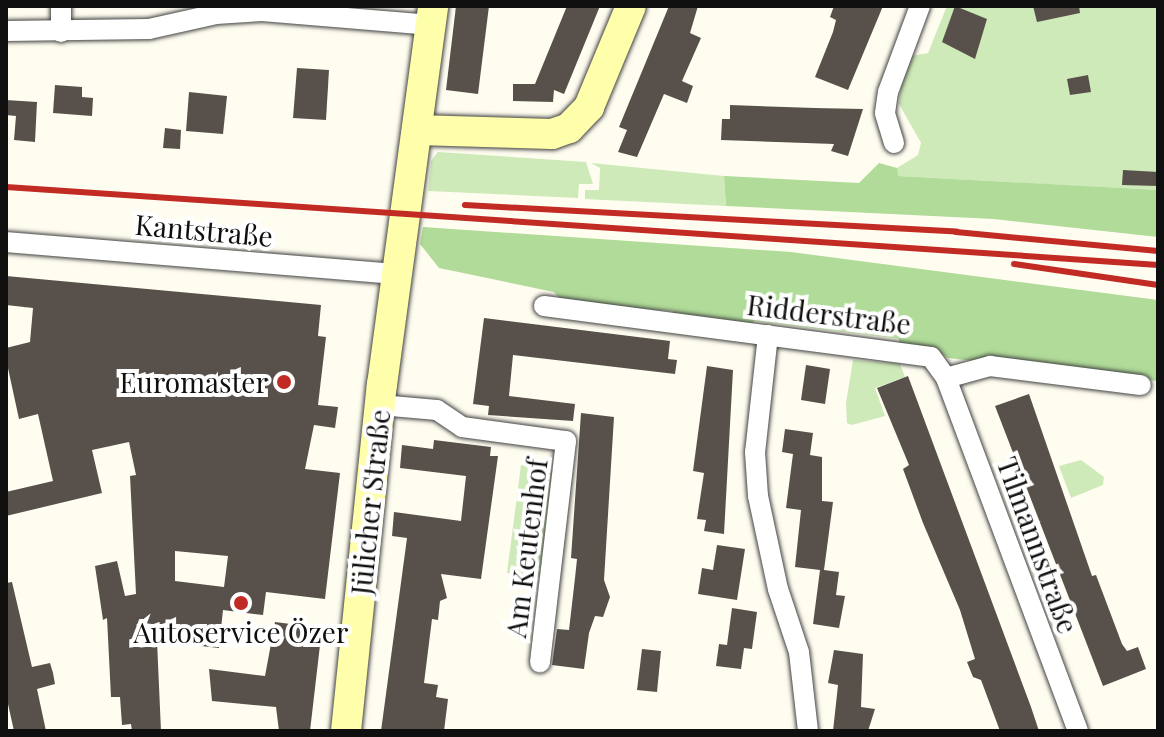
<!DOCTYPE html>
<html>
<head>
<meta charset="utf-8">
<style>
  body { margin:0 }
  #map { position:relative; width:1164px; height:737px; overflow:hidden; background:#fffdf0; font-family:"Playfair Display",serif }
  div>[style] { position:absolute }
  [style*='--x'] { left:calc(var(--x)*1px); top:calc(var(--y)*1px); width:calc(var(--w)*1px); rotate:calc(var(--a)*1deg) }
  .green>* { inset:0; background:#ceeab9 }
  .forest>* { inset:0; background:#b0db98 }
  .building>* { inset:0; background:#58514b }
  .roads { filter:drop-shadow(0 0 2px #424242) drop-shadow(0 0 2px #424242) }
  .street>* { height:20px; margin:-10px; padding:0 10px; transform-origin:10px; border-radius:10px; background:#fff }
  .secondary>* { height:30px; margin:-15px; padding:0 15px; transform-origin:15px; border-radius:15px; background:#fffeab }
  .rail>* { height:6px; margin:-3px; padding:0 3px; transform-origin:3px; border-radius:3px; background:#c12b24 }
  .dots>* { width:22px; height:22px; translate:-50% -50%; box-sizing:border-box; border:4px solid #fff; border-radius:50% }
  span { translate:-50% -50%; white-space:nowrap; text-align:center; line-height:1.15; -webkit-text-stroke:8px #fff; paint-order:stroke }
  .street-label { font-size:28px; color:#0f0f0f }
  .poi-label { font-size:28px; color:#0f0f0f }
  .right { translate:-100% -50%; text-align:right }
  .frame { position:absolute; inset:0; border:8px solid #0f0f0f; pointer-events:none }
</style>
</head>
<body>
<div id="map">
  <div class="green">
    <i style="clip-path:polygon(947px 6px,1158px 6px,1158px 190px,897px 176px,897px 168px,918px 155px,921px 143px,899px 104px,901px 87px,911px 56px,928px 53px)"></i>
    <i style="clip-path:polygon(438px 152px,586px 162px,593px 184px,579px 184px,578px 198px,428px 191px,431px 161px)"></i>
    <i style="clip-path:polygon(591px 163px,724px 176px,726px 206px,585px 199px,585px 190px,599px 190px,600px 168px)"></i>
    <i style="clip-path:polygon(797px 305px,880px 328px,900px 339px,754px 321px,772px 309px)"></i>
    <i style="clip-path:polygon(853px 360px,900px 364px,905px 377px,875px 388px,885px 416px,852px 425px,847px 423px,846px 403px)"></i>
    <i style="clip-path:polygon(1081px 460px,1104px 477px,1103px 485px,1071px 498px,1059px 466px)"></i>
    <i style="clip-path:polygon(521px 465px,555px 470px,541px 577px,507px 573px)"></i>
  </div>
  <div class="forest">
    <i style="clip-path:polygon(879px 163px,897px 168px,898px 176px,1158px 190px,1158px 237px,994px 219px,726px 206px,724px 176px,859px 183px)"></i>
    <i style="clip-path:polygon(423px 227px,791px 252px,1158px 300px,1158px 381px,948px 358px,932px 347px,899px 345px,899px 339px,879px 328px,798px 305px,772px 309px,754px 321px,753px 327px,672px 317px,673px 311px,563px 303px,554px 292px,439px 268px,420px 244px)"></i>
  </div>
  <div class="building">
    <i style="clip-path:polygon(456px 6px,489px 6px,478px 94px,446px 90px)"></i>
    <i style="clip-path:polygon(567px 6px,600px 6px,564px 94px,554px 90px,553px 102px,513px 101px,513px 84px,535px 84px)"></i>
    <i style="clip-path:polygon(669px 6px,698px 6px,690px 33px,701px 38px,682px 81px,693px 86px,687px 103px,664px 94px,637px 157px,618px 152px,627px 130px,619px 127px)"></i>
    <i style="clip-path:polygon(834px 6px,883px 6px,848px 90px,815px 77px,833px 32px,836px 20px,830px 17px)"></i>
    <i style="clip-path:polygon(955px 6px,987px 19px,975px 59px,942px 42px)"></i>
    <i style="clip-path:polygon(1033px 6px,1079px 6px,1080px 13px,1037px 22px)"></i>
    <i style="clip-path:polygon(297px 68px,329px 70px,326px 120px,293px 118px)"></i>
    <i style="clip-path:polygon(1088px 75px,1091px 92px,1070px 95px,1067px 79px)"></i>
    <i style="clip-path:polygon(55px 85px,82px 87px,82px 97px,93px 98px,92px 116px,53px 113px)"></i>
    <i style="clip-path:polygon(189px 92px,227px 96px,223px 134px,186px 131px)"></i>
    <i style="clip-path:polygon(6px 100px,37px 102px,35px 142px,14px 140px,16px 116px,6px 115px)"></i>
    <i style="clip-path:polygon(730px 105px,815px 108px,863px 109px,848px 156px,831px 151px,834px 144px,721px 140px,722px 119px,730px 119px)"></i>
    <i style="clip-path:polygon(165px 128px,181px 130px,180px 149px,163px 148px)"></i>
    <i style="clip-path:polygon(1123px 170px,1158px 172px,1158px 186px,1122px 185px)"></i>
    <i style="clip-path:polygon(evenodd,6px 276px,321px 305px,318px 336px,326px 337px,318px 405px,338px 407px,335px 428px,314px 425px,305px 469px,340px 473px,325px 599px,266px 592px,263px 615px,223px 610px,219px 648px,157px 641px,161px 731px,132px 731px,131px 724px,122px 725px,120px 697px,111px 697px,107px 618px,103px 620px,95px 566px,117px 561px,125px 596px,136px 594px,130px 476px,136px 475px,129px 442px,92px 450px,102px 493px,6px 516px,6px 492px,53px 481px,38px 414px,19px 419px,6px 359px,6px 348px,30px 342px,33px 308px,6px 305px,6px 276px,175px 551px,228px 556px,224px 587px,175px 581px,175px 551px)"></i>
    <i style="clip-path:polygon(484px 318px,670px 341px,668px 359px,677px 360px,675px 374px,513px 355px,509px 396px,575px 404px,573px 421px,488px 415px,489px 406px,473px 404px)"></i>
    <i style="clip-path:polygon(806px 365px,830px 369px,825px 404px,801px 400px)"></i>
    <i style="clip-path:polygon(707px 366px,733px 370px,724px 534px,704px 531px,706px 520px,697px 519px,704px 473px,693px 471px)"></i>
    <i style="clip-path:polygon(908px 376px,1031px 707px,1039px 731px,1000px 731px,981px 680px,973px 677px,967px 662px,975px 659px,960px 610px,923px 523px,903px 469px,909px 465px,877px 388px)"></i>
    <i style="clip-path:polygon(1029px 394px,1092px 576px,1096px 575px,1122px 644px,1127px 651px,1138px 647px,1146px 669px,1103px 686px,995px 406px)"></i>
    <i style="clip-path:polygon(581px 413px,614px 417px,604px 580px,610px 597px,603px 617px,595px 616px,589px 633px,584px 669px,552px 665px,557px 629px,569px 630px,575px 578px,577px 559px,571px 558px)"></i>
    <i style="clip-path:polygon(785px 429px,813px 433px,810px 455px,822px 457px,822px 501px,833px 502px,824px 570px,839px 572px,836px 595px,845px 596px,839px 628px,813px 624px,820px 570px,795px 567px,801px 510px,786px 508px,793px 454px,782px 452px)"></i>
    <i style="clip-path:polygon(434px 440px,491px 447px,490px 456px,498px 456px,481px 579px,441px 574px,447px 598px,440px 601px,438px 620px,432px 619px,424px 683px,438px 685px,436px 697px,448px 699px,444px 731px,381px 731px,407px 538px,392px 536px,394px 512px,461px 521px,466px 476px,400px 468px,402px 445px,433px 449px)"></i>
    <i style="clip-path:polygon(717px 545px,745px 549px,737px 600px,698px 594px,702px 568px,713px 570px)"></i>
    <i style="clip-path:polygon(12px 582px,32px 667px,50px 663px,53px 673px,55px 684px,37px 689px,46px 731px,14px 731px,6px 695px,6px 583px)"></i>
    <i style="clip-path:polygon(732px 608px,757px 612px,752px 649px,744px 648px,741px 669px,716px 666px,719px 644px,727px 645px)"></i>
    <i style="clip-path:polygon(275px 622px,322px 628px,310px 731px,279px 731px,276px 707px,212px 701px,209px 669px,265px 676px)"></i>
    <i style="clip-path:polygon(642px 649px,661px 651px,657px 692px,637px 690px)"></i>
    <i style="clip-path:polygon(834px 650px,863px 654px,861px 707px,875px 709px,868px 731px,833px 731px,838px 685px,828px 683px)"></i>
  </div>
  <div class="roads">
    <div class="street">
      <i style="--x:61;--y:6;--w:26;--a:90"></i>
      <i style="--x:6;--y:31;--w:143;--a:-0.8"></i>
      <i style="--x:149;--y:29;--w:69;--a:-12.6"></i>
      <i style="--x:216;--y:14;--w:46;--a:-3.7"></i>
      <i style="--x:262;--y:11;--w:170;--a:4.7"></i>
      <i style="--x:894;--y:143;--w:31;--a:-107"></i>
      <i style="--x:885;--y:113;--w:21;--a:-82"></i>
      <i style="--x:888;--y:92;--w:92;--a:-69.6"></i>
      <i style="--x:6;--y:242;--w:393;--a:4.7"></i>
      <i style="--x:544;--y:306;--w:390;--a:7.5"></i>
      <i style="--x:931;--y:357;--w:26;--a:54"></i>
      <i style="--x:946;--y:378;--w:377;--a:69.5"></i>
      <i style="--x:768;--y:335;--w:118;--a:96.3"></i>
      <i style="--x:755;--y:452;--w:44;--a:86.1"></i>
      <i style="--x:758;--y:496;--w:95;--a:77.9"></i>
      <i style="--x:778;--y:589;--w:66;--a:71.6"></i>
      <i style="--x:799;--y:652;--w:80;--a:83.5"></i>
      <i style="--x:946;--y:378;--w:46;--a:-15.3"></i>
      <i style="--x:990;--y:366;--w:152;--a:7.2"></i>
      <i style="--x:380;--y:405;--w:57;--a:5"></i>
      <i style="--x:437;--y:410;--w:30;--a:34"></i>
      <i style="--x:462;--y:427;--w:105;--a:7.7"></i>
      <i style="--x:566;--y:441;--w:223;--a:96.7"></i>
    </div>
    <div class="secondary">
      <i style="--x:417;--y:130;--w:135;--a:1.7"></i>
      <i style="--x:552;--y:134;--w:18;--a:-19"></i>
      <i style="--x:569;--y:128;--w:29;--a:-46"></i>
      <i style="--x:589;--y:107;--w:109;--a:-67.4"></i>
      <i style="--x:346;--y:731;--w:348;--a:-84.1"></i>
      <i style="--x:382;--y:385;--w:382;--a:-82.3"></i>
    </div>
  </div>
  <div class="rail">
    <i style="--x:6;--y:187;--w:1155;--a:3.87"></i>
    <i style="--x:465;--y:205;--w:492;--a:3.1"></i>
    <i style="--x:956;--y:232;--w:203;--a:5.4"></i>
    <i style="--x:1014;--y:264;--w:146;--a:8.3"></i>
  </div>
  <div class="dots">
    <i style="left:284px;top:382px;background:#c12b24"></i>
    <i style="left:241px;top:603px;background:#c12b24"></i>
  </div>
  <div class="street-label">
    <span style="left:204px;top:230px;rotate:5deg">Kantstraße</span>
    <span style="left:829px;top:314px;rotate:7deg">Ridderstraße</span>
    <span style="left:370px;top:502px;rotate:-84deg">Jülicher Straße</span>
    <span style="left:1038px;top:545px;rotate:70deg">Tilmannstraße</span>
    <span style="left:526px;top:548px;rotate:-83deg">Am Keutenhof</span>
  </div>
  <div class="poi-label">
    <span class="right" style="left:268px;top:382px">Euromaster</span>
    <span style="left:241px;top:632px">Autoservice Özer</span>
  </div>
  <div class="frame"></div>
</div>
</body>
</html>
